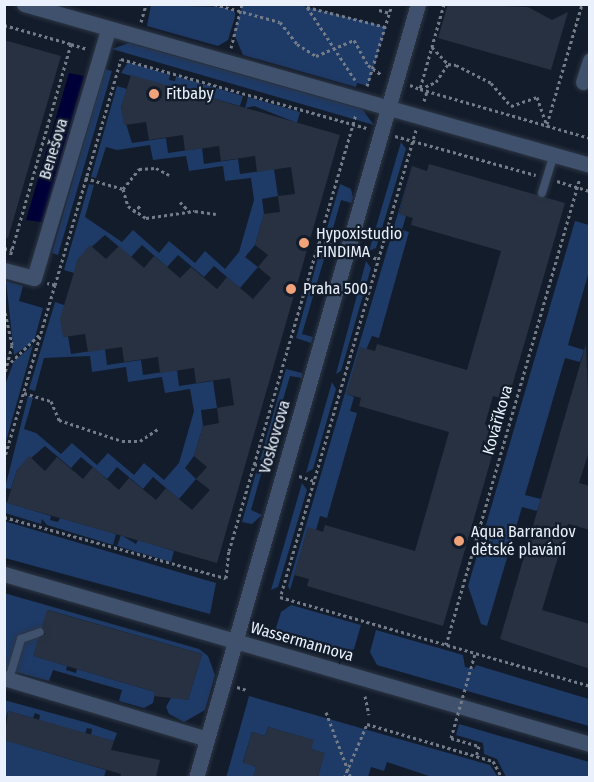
<!DOCTYPE html>
<html>
<head>
<meta charset="utf-8">
<style>
  body { margin:0 }
  #map { position:relative; width:594px; height:782px; overflow:hidden; background:#131c2b; font-family:"Fira Sans Condensed",sans-serif }
  div>[style] { position:absolute }
  [style*='--x'] { left:calc(var(--x)*1px); top:calc(var(--y)*1px); width:calc(var(--w)*1px); rotate:calc(var(--a)*1deg) }
  .green>* { inset:0; background:#1e3a66 }
  .water>* { inset:0; background:#000038 }
  .building>* { inset:0; background:#273141 }
  .path>* { height:3px; margin-top:-1.5px; transform-origin:0; background:repeating-linear-gradient(90deg,#747c89 0 3px,transparent 0 6px) }
  .roads { filter:drop-shadow(0 0 2px #2d3644) drop-shadow(0 0 2px #2d3644) }
  .lane>* { height:8px; margin:-4px; padding:0 4px; transform-origin:4px; border-radius:4px; background:#3f516d }
  .street>* { height:15px; margin:-7.5px; padding:0 7.5px; transform-origin:7.5px; border-radius:7.5px; background:#3f516d }
  .path-bridge>* { height:3px; margin-top:-1.5px; transform-origin:0; background:repeating-linear-gradient(90deg,#747c89 0 3px,transparent 0 6px) }
  .dots>* { width:16px; height:16px; translate:-50% -50%; box-sizing:border-box; border:3px solid #131c2b; border-radius:50% }
  span { translate:-50% -50%; white-space:nowrap; text-align:center; line-height:1.15; -webkit-text-stroke:4.5px #131c2b; paint-order:stroke }
  .poi-label { font-size:16px; color:#eaf1fc }
  .left { translate:0 -50%; text-align:left }
  .street-label { font-size:16px; color:#eaf1fc }
  .frame { position:absolute; inset:0; border:6px solid #eaf1fc; pointer-events:none }
</style>
</head>
<body>
<div id="map">
  <div class="green">
    <i style="clip-path:polygon(151px 5px,223px 7px,235px 12px,235px 17px,228px 40px,218px 46px,147px 26px)"></i>
    <i style="clip-path:polygon(242px 5px,299px 5px,386px 27px,368px 86px,357px 83px,356px 87px,243px 55px,234px 34px)"></i>
    <i style="clip-path:polygon(129px 43px,362px 109px,374px 125px,112px 49px)"></i>
    <i style="clip-path:polygon(128px 62px,170px 75px,169px 80px,175px 81px,176px 76px,243px 96px,240px 106px,183px 90px,184px 86px,176px 84px,174px 88px,121px 73px)"></i>
    <i style="clip-path:polygon(105px 69px,112px 71px,58px 255px,52px 253px)"></i>
    <i style="clip-path:polygon(117px 86px,127px 89px,121px 107px,132px 143px,166px 138px,168px 153px,202px 148px,204px 164px,238px 159px,240px 174px,274px 169px,278px 196px,262px 199px,264px 214px,255px 245px,245px 257px,258px 267px,240px 288px,214px 266px,204px 277px,178px 255px,167px 267px,142px 245px,131px 257px,105px 235px,78px 259px,74px 273px,64px 270px,89px 184px,94px 185px,85px 217px,122px 242px,133px 230px,159px 253px,169px 241px,195px 263px,205px 251px,225px 269px,239px 252px,254px 200px,251px 178px,225px 181px,223px 166px,189px 171px,186px 156px,153px 160px,150px 145px,117px 150px,106px 147px,96px 178px,91px 177px)"></i>
    <i style="clip-path:polygon(248px 97px,300px 112px,297px 123px,254px 106px,245px 108px)"></i>
    <i style="clip-path:polygon(401px 142px,406px 149px,376px 248px,369px 251px)"></i>
    <i style="clip-path:polygon(416px 152px,399px 213px,406px 216px,402px 230px,409px 232px,379px 338px,372px 336px,347px 394px,354px 397px,350px 411px,357px 413px,327px 518px,320px 516px,316px 530px,308px 528px,290px 590px,288px 586px)"></i>
    <i style="clip-path:polygon(340px 184px,351px 189px,353px 198px,351px 203px,341px 200px,330px 239px,324px 238px)"></i>
    <i style="clip-path:polygon(575px 221px,589px 225px,589px 271px,568px 345px,584px 350px,580px 362px,565px 358px,525px 495px,541px 499px,537px 511px,522px 507px,487px 626px,481px 624px,468px 586px)"></i>
    <i style="clip-path:polygon(321px 247px,327px 249px,302px 334px,313px 337px,311px 343px,296px 338px)"></i>
    <i style="clip-path:polygon(366px 261px,371px 268px,341px 371px,336px 374px)"></i>
    <i style="clip-path:polygon(6px 281px,23px 286px,19px 301px,43px 308px,34px 341px,14px 355px)"></i>
    <i style="clip-path:polygon(55px 302px,64px 305px,63px 337px,68px 336px,71px 354px,105px 349px,107px 365px,141px 360px,143px 375px,177px 370px,179px 386px,213px 381px,217px 408px,201px 410px,203px 426px,194px 456px,185px 468px,196px 479px,179px 499px,153px 477px,143px 489px,117px 467px,107px 479px,81px 457px,71px 468px,45px 446px,17px 470px,11px 489px,5px 488px,28px 396px,33px 398px,24px 429px,36px 433px,61px 454px,72px 443px,97px 465px,108px 453px,134px 475px,144px 463px,164px 480px,179px 463px,194px 411px,190px 389px,165px 393px,162px 377px,128px 382px,126px 367px,92px 372px,90px 356px,44px 358px,35px 391px,29px 389px)"></i>
    <i style="clip-path:polygon(33px 345px,5px 445px,5px 385px,14px 361px)"></i>
    <i style="clip-path:polygon(286px 369px,302px 373px,302px 378px,290px 376px,265px 461px,260px 460px)"></i>
    <i style="clip-path:polygon(332px 382px,336px 389px,313px 469px,306px 473px)"></i>
    <i style="clip-path:polygon(257px 469px,262px 471px,251px 510px,262px 515px,252px 524px,242px 522px)"></i>
    <i style="clip-path:polygon(302px 483px,307px 490px,278px 587px,271px 590px)"></i>
    <i style="clip-path:polygon(5px 502px,51px 516px,50px 520px,58px 522px,60px 518px,116px 534px,113px 545px,47px 525px,42px 519px,41px 524px,5px 513px)"></i>
    <i style="clip-path:polygon(4px 521px,216px 583px,210px 614px,5px 558px)"></i>
    <i style="clip-path:polygon(121px 535px,136px 544px,138px 540px,174px 551px,171px 562px,117px 546px)"></i>
    <i style="clip-path:polygon(4px 593px,199px 649px,208px 656px,215px 675px,205px 710px,184px 722px,169px 714px,166px 707px,172px 696px,188px 700px,202px 654px,48px 610px,34px 656px,67px 666px,66px 670px,76px 673px,77px 669px,155px 692px,153px 703px,144px 708px,119px 701px,122px 690px,53px 670px,49px 681px,5px 669px)"></i>
    <i style="clip-path:polygon(291px 605px,361px 625px,354px 649px,343px 655px,274px 634px,281px 612px)"></i>
    <i style="clip-path:polygon(376px 630px,463px 655px,465px 667px,474px 669px,476px 665px,589px 699px,589px 726px,377px 665px,370px 652px)"></i>
    <i style="clip-path:polygon(249px 696px,490px 765px,498px 777px,432px 777px,387px 762px,384px 771px,371px 767px,368px 777px,318px 777px,324px 753px,311px 749px,313px 740px,268px 727px,265px 736px,252px 732px,243px 762px,256px 767px,254px 776px,259px 777px,226px 778px)"></i>
    <i style="clip-path:polygon(4px 700px,88px 723px,117px 733px,114px 741px,91px 735px,92px 729px,87px 728px,85px 734px,39px 720px,40px 715px,35px 713px,33px 718px,8px 711px,5px 720px)"></i>
    <i style="clip-path:polygon(459px 724px,589px 762px,589px 777px,506px 777px,497px 759px,484px 754px,483px 743px,456px 735px)"></i>
    <i style="clip-path:polygon(5px 740px,106px 770px,104px 777px,5px 777px)"></i>
  </div>
  <div class="water">
    <i style="clip-path:polygon(69px 73px,84px 76px,42px 222px,26px 220px)"></i>
  </div>
  <div class="building">
    <i style="clip-path:polygon(448px 4px,528px 7px,552px 20px,568px 12px,551px 70px,438px 38px)"></i>
    <i style="clip-path:polygon(4px 40px,61px 56px,8px 238px,4px 237px)"></i>
    <i style="clip-path:polygon(131px 75px,340px 135px,217px 563px,7px 503px,17px 470px,29px 456px,45px 471px,57px 457px,83px 479px,93px 467px,119px 490px,129px 478px,156px 500px,166px 488px,192px 510px,210px 490px,196px 479px,207px 467px,194px 456px,203px 426px,219px 423px,217px 408px,234px 405px,230px 378px,196px 383px,194px 368px,160px 373px,158px 357px,124px 362px,122px 347px,88px 352px,85px 334px,63px 337px,60px 319px,78px 259px,90px 245px,106px 259px,119px 246px,144px 268px,154px 256px,180px 278px,191px 267px,217px 289px,227px 277px,253px 299px,271px 278px,258px 267px,268px 255px,255px 245px,264px 214px,280px 212px,278px 196px,295px 194px,291px 167px,257px 172px,255px 156px,221px 161px,219px 146px,185px 151px,183px 135px,149px 140px,146px 122px,124px 125px,121px 107px)"></i>
    <i style="clip-path:polygon(429px 164px,565px 203px,508px 400px,493px 396px,485px 424px,500px 428px,443px 626px,307px 586px,309px 579px,294px 575px,308px 527px,323px 532px,325px 525px,415px 551px,449px 432px,359px 406px,361px 398px,346px 394px,360px 347px,375px 351px,377px 344px,467px 370px,501px 251px,411px 225px,413px 218px,399px 214px,412px 166px,427px 171px)"></i>
    <i style="clip-path:polygon(586px 344px,590px 448px,579px 483px,590px 486px,590px 530px,568px 524px,542px 610px,590px 624px,590px 669px,500px 639px)"></i>
    <i style="clip-path:polygon(47px 610px,202px 654px,188px 700px,153px 696px,155px 692px,33px 656px,38px 639px,46px 634px,42px 626px)"></i>
    <i style="clip-path:polygon(8px 711px,114px 741px,111px 750px,160px 760px,156px 777px,120px 777px,121px 774px,4px 740px)"></i>
    <i style="clip-path:polygon(268px 727px,314px 740px,311px 749px,325px 753px,318px 777px,253px 777px,256px 767px,243px 763px,252px 732px,265px 736px)"></i>
  </div>
  <div class="path">
    <i style="--x:214;--y:4;--w:68;--a:15.3"></i>
    <i style="--x:280;--y:22;--w:28;--a:52"></i>
    <i style="--x:297;--y:44;--w:22;--a:32"></i>
    <i style="--x:316;--y:56;--w:41;--a:-22.8"></i>
    <i style="--x:354;--y:40;--w:29;--a:61"></i>
    <i style="--x:368;--y:65;--w:17;--a:36"></i>
    <i style="--x:444;--y:4;--w:88;--a:105.8"></i>
    <i style="--x:420;--y:89;--w:177;--a:16.1"></i>
    <i style="--x:379;--y:10;--w:11;--a:15"></i>
    <i style="--x:141;--y:22;--w:19;--a:-74"></i>
    <i style="--x:4;--y:25;--w:70;--a:15.8"></i>
    <i style="--x:71;--y:44;--w:222;--a:106"></i>
    <i style="--x:71;--y:44;--w:17;--a:17"></i>
    <i style="--x:432;--y:47;--w:23;--a:47"></i>
    <i style="--x:231;--y:48;--w:45;--a:-76"></i>
    <i style="--x:355;--y:80;--w:87;--a:-123.3"></i>
    <i style="--x:307;--y:7;--w:81;--a:14.2"></i>
    <i style="--x:410;--y:85;--w:11;--a:22"></i>
    <i style="--x:420;--y:89;--w:17;--a:-24"></i>
    <i style="--x:436;--y:82;--w:22;--a:-56"></i>
    <i style="--x:448;--y:64;--w:8;--a:7"></i>
    <i style="--x:456;--y:65;--w:39;--a:27"></i>
    <i style="--x:491;--y:83;--w:30;--a:49"></i>
    <i style="--x:511;--y:106;--w:28;--a:-19"></i>
    <i style="--x:537;--y:97;--w:31;--a:71"></i>
    <i style="--x:367;--y:86;--w:86;--a:-73"></i>
    <i style="--x:424;--y:101;--w:10;--a:-73"></i>
    <i style="--x:547;--y:124;--w:125;--a:-73.7"></i>
    <i style="--x:416;--y:130;--w:486;--a:106.2"></i>
    <i style="--x:280;--y:597;--w:323;--a:16"></i>
    <i style="--x:395;--y:136;--w:146;--a:15.5"></i>
    <i style="--x:85;--y:178;--w:40;--a:16"></i>
    <i style="--x:123;--y:189;--w:18;--a:74"></i>
    <i style="--x:128;--y:206;--w:22;--a:34"></i>
    <i style="--x:146;--y:218;--w:49;--a:-8.1"></i>
    <i style="--x:195;--y:211;--w:21;--a:8"></i>
    <i style="--x:557;--y:181;--w:34;--a:17"></i>
    <i style="--x:123;--y:189;--w:26;--a:-51"></i>
    <i style="--x:139;--y:169;--w:17;--a:-3"></i>
    <i style="--x:156;--y:168;--w:15;--a:28"></i>
    <i style="--x:180;--y:202;--w:14;--a:45"></i>
    <i style="--x:133;--y:212;--w:11;--a:-41"></i>
    <i style="--x:318;--y:241;--w:16;--a:15"></i>
    <i style="--x:4;--y:248;--w:8;--a:14"></i>
    <i style="--x:362;--y:254;--w:17;--a:17"></i>
    <i style="--x:55;--y:285;--w:235;--a:-73.7"></i>
    <i style="--x:121;--y:59;--w:255;--a:15.7"></i>
    <i style="--x:4;--y:307;--w:39;--a:78"></i>
    <i style="--x:12;--y:345;--w:34;--a:104"></i>
    <i style="--x:11;--y:362;--w:40;--a:-44"></i>
    <i style="--x:24;--y:393;--w:28;--a:17"></i>
    <i style="--x:51;--y:401;--w:21;--a:67"></i>
    <i style="--x:59;--y:420;--w:66;--a:18.4"></i>
    <i style="--x:122;--y:441;--w:18;--a:0"></i>
    <i style="--x:140;--y:441;--w:22;--a:-34"></i>
    <i style="--x:4;--y:460;--w:182;--a:-73.8"></i>
    <i style="--x:55;--y:285;--w:8;--a:-166"></i>
    <i style="--x:254;--y:464;--w:16;--a:14"></i>
    <i style="--x:299;--y:476;--w:16;--a:18"></i>
    <i style="--x:4;--y:517;--w:230;--a:15.4"></i>
    <i style="--x:226;--y:578;--w:27;--a:-84"></i>
    <i style="--x:229;--y:551;--w:455;--a:-73.8"></i>
    <i style="--x:446;--y:645;--w:485;--a:-74"></i>
    <i style="--x:237;--y:687;--w:10;--a:17"></i>
    <i style="--x:365;--y:696;--w:19;--a:78"></i>
    <i style="--x:326;--y:712;--w:71;--a:69.3"></i>
    <i style="--x:451;--y:738;--w:29;--a:16"></i>
    <i style="--x:479;--y:746;--w:11;--a:105"></i>
    <i style="--x:344;--y:778;--w:59;--a:-66.9"></i>
    <i style="--x:367;--y:724;--w:131;--a:16.4"></i>
    <i style="--x:493;--y:761;--w:19;--a:62"></i>
  </div>
  <div class="roads">
    <div class="lane">
      <i style="--x:542;--y:193;--w:41;--a:-72.9"></i>
      <i style="--x:9;--y:679;--w:42;--a:-73.3"></i>
      <i style="--x:21;--y:639;--w:20;--a:-20"></i>
    </div>
    <div class="street">
      <i style="--x:24;--y:4;--w:588;--a:15.88"></i>
      <i style="--x:583;--y:82;--w:23;--a:-72"></i>
      <i style="--x:4;--y:270;--w:31;--a:15"></i>
      <i style="--x:34;--y:278;--w:259;--a:-73.4"></i>
      <i style="--x:4;--y:574;--w:610;--a:16.18"></i>
      <i style="--x:4;--y:678;--w:212;--a:16.7"></i>
      <i style="--x:196;--y:778;--w:805;--a:-74"></i>
    </div>
  </div>
  <div class="path-bridge">
    <i style="--x:451;--y:738;--w:87;--a:-74.1"></i>
  </div>
  <div class="dots">
    <i style="left:154px;top:94px;background:#f0a278"></i>
    <i style="left:304px;top:243px;background:#f0a278"></i>
    <i style="left:291px;top:289px;background:#f0a278"></i>
    <i style="left:459px;top:541px;background:#f0a278"></i>
  </div>
  <div class="poi-label">
    <span class="left" style="left:166px;top:94px">Fitbaby</span>
    <span class="left" style="left:316px;top:243px">Hypoxistudio<br>FINDIMA</span>
    <span class="left" style="left:303px;top:289px">Praha 500</span>
    <span class="left" style="left:471px;top:541px">Aqua Barrandov<br>dětské plavání</span>
  </div>
  <div class="street-label">
    <span style="left:54px;top:149px;rotate:-73deg">Benešova</span>
    <span style="left:498px;top:420px;rotate:-74deg">Kováříkova</span>
    <span style="left:275px;top:437px;rotate:-74deg">Voskovcova</span>
    <span style="left:302px;top:642px;rotate:16deg">Wassermannova</span>
  </div>
  <div class="frame"></div>
</div>
</body>
</html>
